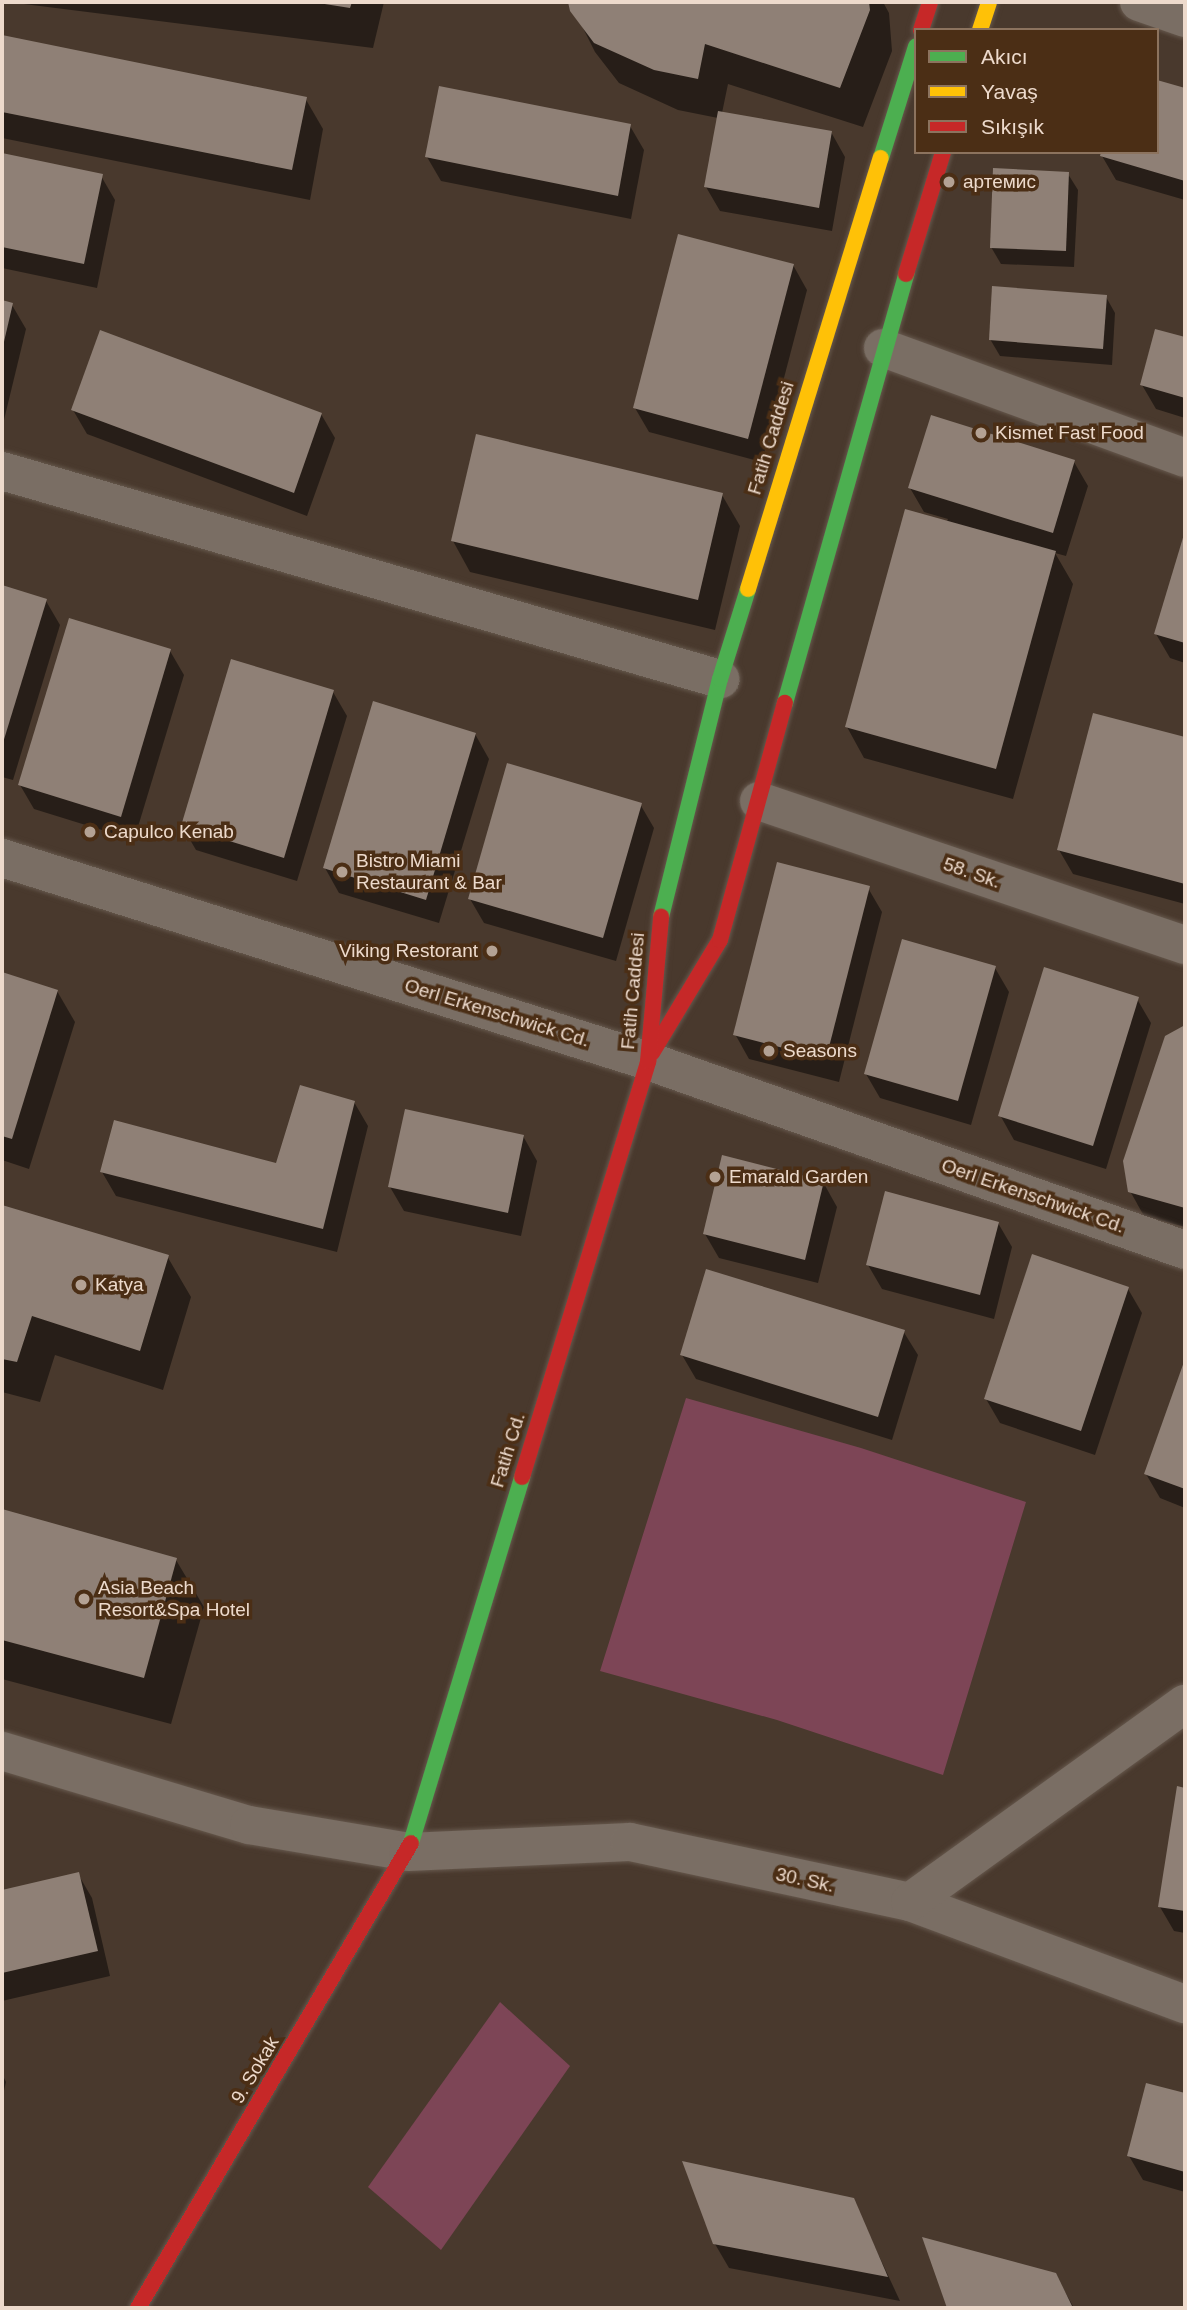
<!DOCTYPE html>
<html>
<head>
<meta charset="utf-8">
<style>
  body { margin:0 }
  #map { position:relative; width:1187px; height:2310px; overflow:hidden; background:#49392d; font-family:Arial,sans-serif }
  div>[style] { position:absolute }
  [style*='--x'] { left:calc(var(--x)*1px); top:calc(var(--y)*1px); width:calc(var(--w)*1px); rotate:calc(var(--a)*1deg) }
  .green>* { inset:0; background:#7d4556 }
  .shadow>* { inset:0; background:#0007 }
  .building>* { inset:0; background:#8f8076 }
  .roads { filter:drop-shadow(0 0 2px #66584d) drop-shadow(0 0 2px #66584d) }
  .street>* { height:38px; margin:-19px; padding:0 19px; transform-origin:19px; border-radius:19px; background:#7a6e64 }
  .fast>* { height:16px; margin:-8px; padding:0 8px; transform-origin:8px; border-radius:8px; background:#4caf50 }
  .slow>* { height:16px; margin:-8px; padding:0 8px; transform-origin:8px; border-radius:8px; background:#ffc107 }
  .jam>* { height:16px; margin:-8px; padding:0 8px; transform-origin:8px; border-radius:8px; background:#c62828 }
  .dots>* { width:19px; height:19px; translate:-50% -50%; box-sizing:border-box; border:4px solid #4b2e15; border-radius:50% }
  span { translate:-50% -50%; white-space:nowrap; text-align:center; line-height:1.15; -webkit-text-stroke:7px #4b2e15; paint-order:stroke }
  .poi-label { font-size:19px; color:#eddacc }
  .left { translate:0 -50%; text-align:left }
  .right { translate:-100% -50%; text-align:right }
  .street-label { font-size:19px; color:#eddacc }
  .frame { position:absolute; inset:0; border:4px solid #eddacc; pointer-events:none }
  .legend { position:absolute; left:914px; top:28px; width:245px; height:126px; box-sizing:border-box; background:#4b2e15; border:2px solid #8c735e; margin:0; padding:9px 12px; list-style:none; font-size:21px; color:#eddacc }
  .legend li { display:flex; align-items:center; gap:14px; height:35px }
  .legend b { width:35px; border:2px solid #8c735e }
</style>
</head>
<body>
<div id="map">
  <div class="green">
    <i style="clip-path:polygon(686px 1398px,861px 1448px,1026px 1502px,943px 1775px,777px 1720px,600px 1671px)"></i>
    <i style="clip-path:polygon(500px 2002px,570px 2066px,441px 2250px,368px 2187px)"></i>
  </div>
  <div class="shadow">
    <i style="clip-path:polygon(8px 2px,384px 2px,373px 48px)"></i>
    <i style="clip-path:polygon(570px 2px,883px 2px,889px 13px,892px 51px,863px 127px,728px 84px,722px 113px,831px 132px,845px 157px,832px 231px,720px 211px,706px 187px,718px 118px,678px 110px,619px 83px,595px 52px)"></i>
    <i style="clip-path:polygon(2px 37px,305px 98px,323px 129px,310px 200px,2px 138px)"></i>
    <i style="clip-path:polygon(1157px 82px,1185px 90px,1185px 200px,1116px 180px,1102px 156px,1157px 152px)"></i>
    <i style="clip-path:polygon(630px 126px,644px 150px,631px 219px,441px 181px,427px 157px)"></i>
    <i style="clip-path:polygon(2px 155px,101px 176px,115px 200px,97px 288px,2px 268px)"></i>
    <i style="clip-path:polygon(1068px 174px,1078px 190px,1074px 267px,1001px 264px,991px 247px)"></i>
    <i style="clip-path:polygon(793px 265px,807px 290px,762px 462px,649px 432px,635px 408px)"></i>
    <i style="clip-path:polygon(1106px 297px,1115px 313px,1112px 365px,1000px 356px,990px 339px)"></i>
    <i style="clip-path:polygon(2px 302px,12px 305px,26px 329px,3px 424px)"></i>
    <i style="clip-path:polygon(1156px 331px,1185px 339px,1185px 418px,1156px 409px,1142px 385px)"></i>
    <i style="clip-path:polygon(73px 410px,321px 414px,335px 438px,307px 516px,87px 434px)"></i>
    <i style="clip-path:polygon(1074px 462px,1088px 486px,1066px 556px,1055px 553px,1073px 584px,1013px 799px,864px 758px,847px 727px,948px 519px,924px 512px,910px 488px)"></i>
    <i style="clip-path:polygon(722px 495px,740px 526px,715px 630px,470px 572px,453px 541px)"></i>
    <i style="clip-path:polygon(1185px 535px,1185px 663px,1170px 658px,1156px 634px)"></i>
    <i style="clip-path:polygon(2px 587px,46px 601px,60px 625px,13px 780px,2px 777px)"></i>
    <i style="clip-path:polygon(170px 651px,184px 675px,134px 840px,34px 809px,20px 785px)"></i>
    <i style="clip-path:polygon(333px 692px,347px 716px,297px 881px,196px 850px,182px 826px)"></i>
    <i style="clip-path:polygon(1094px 715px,1185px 739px,1185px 904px,1073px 874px,1059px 850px)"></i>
    <i style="clip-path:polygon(475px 734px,489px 759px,439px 923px,339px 893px,325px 868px)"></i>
    <i style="clip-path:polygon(640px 804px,654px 828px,616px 961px,484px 923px,470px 899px)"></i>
    <i style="clip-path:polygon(868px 888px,882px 912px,839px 1082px,749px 1059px,735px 1034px)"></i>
    <i style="clip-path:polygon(995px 968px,1009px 992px,971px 1125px,880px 1098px,866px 1074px)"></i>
    <i style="clip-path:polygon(2px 974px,57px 991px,75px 1022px,29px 1169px,2px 1160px)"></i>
    <i style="clip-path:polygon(1137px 999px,1151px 1023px,1106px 1169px,1014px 1140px,1000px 1115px)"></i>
    <i style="clip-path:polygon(1185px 1027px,1185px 1227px,1144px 1216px,1130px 1191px,1166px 1037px)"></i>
    <i style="clip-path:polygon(354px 1102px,368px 1126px,337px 1252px,116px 1196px,102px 1172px,277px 1166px)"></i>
    <i style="clip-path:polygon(523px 1136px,537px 1161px,521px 1236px,404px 1211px,390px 1187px)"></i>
    <i style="clip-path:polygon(823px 1182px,837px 1207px,818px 1283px,719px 1258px,705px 1234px)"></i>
    <i style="clip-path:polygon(2px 1206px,167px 1256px,191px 1297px,163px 1390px,55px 1355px,40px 1402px,2px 1392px)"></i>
    <i style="clip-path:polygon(998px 1223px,1012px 1247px,994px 1319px,882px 1289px,868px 1265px)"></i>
    <i style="clip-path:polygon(1128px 1289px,1142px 1313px,1095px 1455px,1000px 1423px,986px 1399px)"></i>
    <i style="clip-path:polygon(903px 1331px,918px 1355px,892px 1440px,696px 1379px,682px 1355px)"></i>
    <i style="clip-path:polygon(1185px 1363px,1185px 1508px,1160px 1498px,1146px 1474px)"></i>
    <i style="clip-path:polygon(2px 1511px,176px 1560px,204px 1607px,171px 1724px,2px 1679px)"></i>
    <i style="clip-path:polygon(1178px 1788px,1185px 1790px,1185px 1933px,1174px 1931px,1160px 1907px)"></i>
    <i style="clip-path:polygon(78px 1874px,92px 1898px,110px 1976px,2px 2001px,2px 1892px)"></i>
    <i style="clip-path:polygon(2px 2074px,6px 2082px,2px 2099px)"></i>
    <i style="clip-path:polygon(1147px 2085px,1185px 2095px,1185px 2192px,1143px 2180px,1129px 2156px)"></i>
    <i style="clip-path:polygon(853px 2200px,900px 2301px,729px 2268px,715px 2244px)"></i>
    <i style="clip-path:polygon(925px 2240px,1055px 2274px,1074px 2308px,949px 2308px)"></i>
  </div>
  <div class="building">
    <i style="clip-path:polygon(312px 2px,352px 2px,350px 8px)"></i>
    <i style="clip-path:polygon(568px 2px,869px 2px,870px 10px,840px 88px,705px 44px,698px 79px,654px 70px,594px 43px,570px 11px)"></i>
    <i style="clip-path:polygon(2px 35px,307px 97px,292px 170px,2px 112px)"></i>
    <i style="clip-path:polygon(1157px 80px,1185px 88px,1185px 181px,1100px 156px,1101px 152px,1157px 152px)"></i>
    <i style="clip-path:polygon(439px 86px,631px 124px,618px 196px,425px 157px)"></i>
    <i style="clip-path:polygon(718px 111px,832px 131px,819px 208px,704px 187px)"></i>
    <i style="clip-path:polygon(2px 153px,103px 174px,84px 264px,2px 247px)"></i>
    <i style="clip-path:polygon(993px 168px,1069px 172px,1066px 251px,990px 248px)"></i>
    <i style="clip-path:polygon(678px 234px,794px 264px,748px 439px,633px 408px)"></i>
    <i style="clip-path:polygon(992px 286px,1107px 295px,1103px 349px,989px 340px)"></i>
    <i style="clip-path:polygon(2px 300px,13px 303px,3px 346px,2px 346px)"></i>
    <i style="clip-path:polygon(1155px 329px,1185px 337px,1185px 398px,1140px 385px)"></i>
    <i style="clip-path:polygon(100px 330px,322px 413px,294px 493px,71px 410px)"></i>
    <i style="clip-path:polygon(931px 415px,1075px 460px,1053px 533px,908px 488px)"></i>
    <i style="clip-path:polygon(476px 434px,723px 493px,698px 600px,451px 541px)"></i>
    <i style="clip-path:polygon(905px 509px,1056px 551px,996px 769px,845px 727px)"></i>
    <i style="clip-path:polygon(1185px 531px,1185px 643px,1154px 634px)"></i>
    <i style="clip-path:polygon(2px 585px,47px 599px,2px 746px)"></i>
    <i style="clip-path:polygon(69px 618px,171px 649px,121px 817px,18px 785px)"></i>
    <i style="clip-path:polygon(231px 659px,334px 690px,284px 858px,181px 826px)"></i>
    <i style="clip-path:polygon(373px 701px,476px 733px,426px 900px,323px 868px)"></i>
    <i style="clip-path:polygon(1093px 713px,1185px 737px,1185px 884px,1057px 850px)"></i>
    <i style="clip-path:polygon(507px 763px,642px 803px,603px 938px,468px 899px)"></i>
    <i style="clip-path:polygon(777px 862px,870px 886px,826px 1059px,733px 1035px)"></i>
    <i style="clip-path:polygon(902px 939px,996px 966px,958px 1101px,864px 1074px)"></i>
    <i style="clip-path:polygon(1044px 967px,1139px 997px,1093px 1146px,998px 1116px)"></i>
    <i style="clip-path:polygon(2px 972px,58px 990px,12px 1139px,2px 1136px)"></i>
    <i style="clip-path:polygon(1185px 1025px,1185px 1208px,1128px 1192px,1123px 1161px,1165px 1036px)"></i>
    <i style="clip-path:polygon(300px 1085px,355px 1101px,323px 1229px,100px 1172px,114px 1120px,276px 1163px)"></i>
    <i style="clip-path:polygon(405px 1109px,524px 1135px,508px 1213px,388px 1187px)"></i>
    <i style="clip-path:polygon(722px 1155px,824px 1181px,805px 1260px,703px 1234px)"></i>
    <i style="clip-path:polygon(885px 1191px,999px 1222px,980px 1295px,866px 1265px)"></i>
    <i style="clip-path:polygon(2px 1205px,169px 1255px,140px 1351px,32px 1316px,17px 1362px,2px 1359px)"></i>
    <i style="clip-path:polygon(1032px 1254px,1129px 1287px,1081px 1431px,984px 1399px)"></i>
    <i style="clip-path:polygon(706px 1269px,905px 1330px,878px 1417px,680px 1355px)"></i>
    <i style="clip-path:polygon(1185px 1359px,1185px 1489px,1144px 1474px)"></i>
    <i style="clip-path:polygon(2px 1509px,177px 1558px,144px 1678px,2px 1640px)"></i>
    <i style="clip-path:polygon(1177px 1786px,1185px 1788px,1185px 1911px,1158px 1907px)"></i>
    <i style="clip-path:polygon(79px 1872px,98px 1951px,2px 1973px,2px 1890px)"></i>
    <i style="clip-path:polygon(1146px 2083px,1185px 2093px,1185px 2172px,1127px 2156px)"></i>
    <i style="clip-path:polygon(682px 2161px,854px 2198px,888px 2277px,713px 2244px)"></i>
    <i style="clip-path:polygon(922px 2237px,1056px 2273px,1073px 2308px,947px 2308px)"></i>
  </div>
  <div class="roads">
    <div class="street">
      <i style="--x:1139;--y:2;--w:49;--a:19.2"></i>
      <i style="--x:883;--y:348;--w:321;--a:20"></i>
      <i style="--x:2;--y:471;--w:748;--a:16.16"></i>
      <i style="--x:759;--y:801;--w:450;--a:18.7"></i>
      <i style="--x:2;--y:858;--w:677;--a:17.44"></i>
      <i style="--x:648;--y:1061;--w:569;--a:19.39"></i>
      <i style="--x:2;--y:1751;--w:258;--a:16.7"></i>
      <i style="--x:249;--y:1825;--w:161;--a:9.6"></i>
      <i style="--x:408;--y:1852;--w:222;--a:-2.6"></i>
      <i style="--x:630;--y:1842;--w:286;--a:12.1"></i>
      <i style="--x:910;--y:1902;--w:293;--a:20.4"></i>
      <i style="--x:910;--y:1902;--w:339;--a:-35.8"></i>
    </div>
    <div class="fast">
      <i style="--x:881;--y:158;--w:117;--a:-72.6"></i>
      <i style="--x:785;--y:703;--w:446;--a:-74.2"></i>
      <i style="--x:661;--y:917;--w:245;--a:-76.1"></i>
      <i style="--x:720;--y:679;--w:94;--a:-72.7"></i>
      <i style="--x:411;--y:1843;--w:382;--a:-73.1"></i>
    </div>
    <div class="slow">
      <i style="--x:980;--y:30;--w:29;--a:-72"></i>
      <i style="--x:748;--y:589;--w:451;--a:-72.9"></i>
    </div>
    <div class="jam">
      <i style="--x:921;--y:30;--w:29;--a:-72"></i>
      <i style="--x:906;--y:274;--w:127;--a:-73.1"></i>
      <i style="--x:652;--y:1053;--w:132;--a:-59"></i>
      <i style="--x:720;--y:940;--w:246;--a:-74.7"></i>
      <i style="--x:522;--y:1477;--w:435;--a:-73.1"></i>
      <i style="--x:648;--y:1061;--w:145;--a:-84.8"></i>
      <i style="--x:138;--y:2308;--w:539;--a:-59.58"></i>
    </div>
  </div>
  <div class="dots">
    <i style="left:949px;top:182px;background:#b4a294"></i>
    <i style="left:981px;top:433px;background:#b4a294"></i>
    <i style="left:90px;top:832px;background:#b4a294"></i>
    <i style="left:342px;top:872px;background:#b4a294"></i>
    <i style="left:492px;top:951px;background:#b4a294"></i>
    <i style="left:769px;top:1051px;background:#b4a294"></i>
    <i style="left:715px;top:1177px;background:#b4a294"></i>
    <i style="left:81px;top:1285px;background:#b4a294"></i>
    <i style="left:84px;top:1599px;background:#b4a294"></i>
  </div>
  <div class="poi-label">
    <span class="left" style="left:963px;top:182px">артемис</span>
    <span class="left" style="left:995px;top:433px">Kismet Fast Food</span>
    <span class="left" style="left:104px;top:832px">Capulco Kenab</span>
    <span class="left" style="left:356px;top:872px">Bistro Miami<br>Restaurant &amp; Bar</span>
    <span class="right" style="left:478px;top:951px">Viking Restorant</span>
    <span class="left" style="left:783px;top:1051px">Seasons</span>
    <span class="left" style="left:729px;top:1177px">Emarald Garden</span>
    <span class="left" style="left:95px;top:1285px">Katya</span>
    <span class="left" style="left:98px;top:1599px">Asia Beach<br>Resort&amp;Spa Hotel</span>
  </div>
  <div class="street-label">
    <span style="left:771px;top:438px;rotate:-73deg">Fatih Caddesi</span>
    <span style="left:972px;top:873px;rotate:19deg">58. Sk.</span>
    <span style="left:633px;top:991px;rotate:-85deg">Fatih Caddesi</span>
    <span style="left:497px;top:1013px;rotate:17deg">Oerl Erkenschwick Cd.</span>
    <span style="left:1033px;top:1196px;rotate:19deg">Oerl Erkenschwick Cd.</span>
    <span style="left:508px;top:1450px;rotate:-73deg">Fatih Cd.</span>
    <span style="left:805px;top:1880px;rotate:12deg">30. Sk.</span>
    <span style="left:255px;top:2070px;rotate:-59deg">9. Sokak</span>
  </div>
  <div class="frame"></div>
  <ul class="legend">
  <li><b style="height:9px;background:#4caf50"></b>Akıcı</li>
  <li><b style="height:9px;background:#ffc107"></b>Yavaş</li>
  <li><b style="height:9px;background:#c62828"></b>Sıkışık</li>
  </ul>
</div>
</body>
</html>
